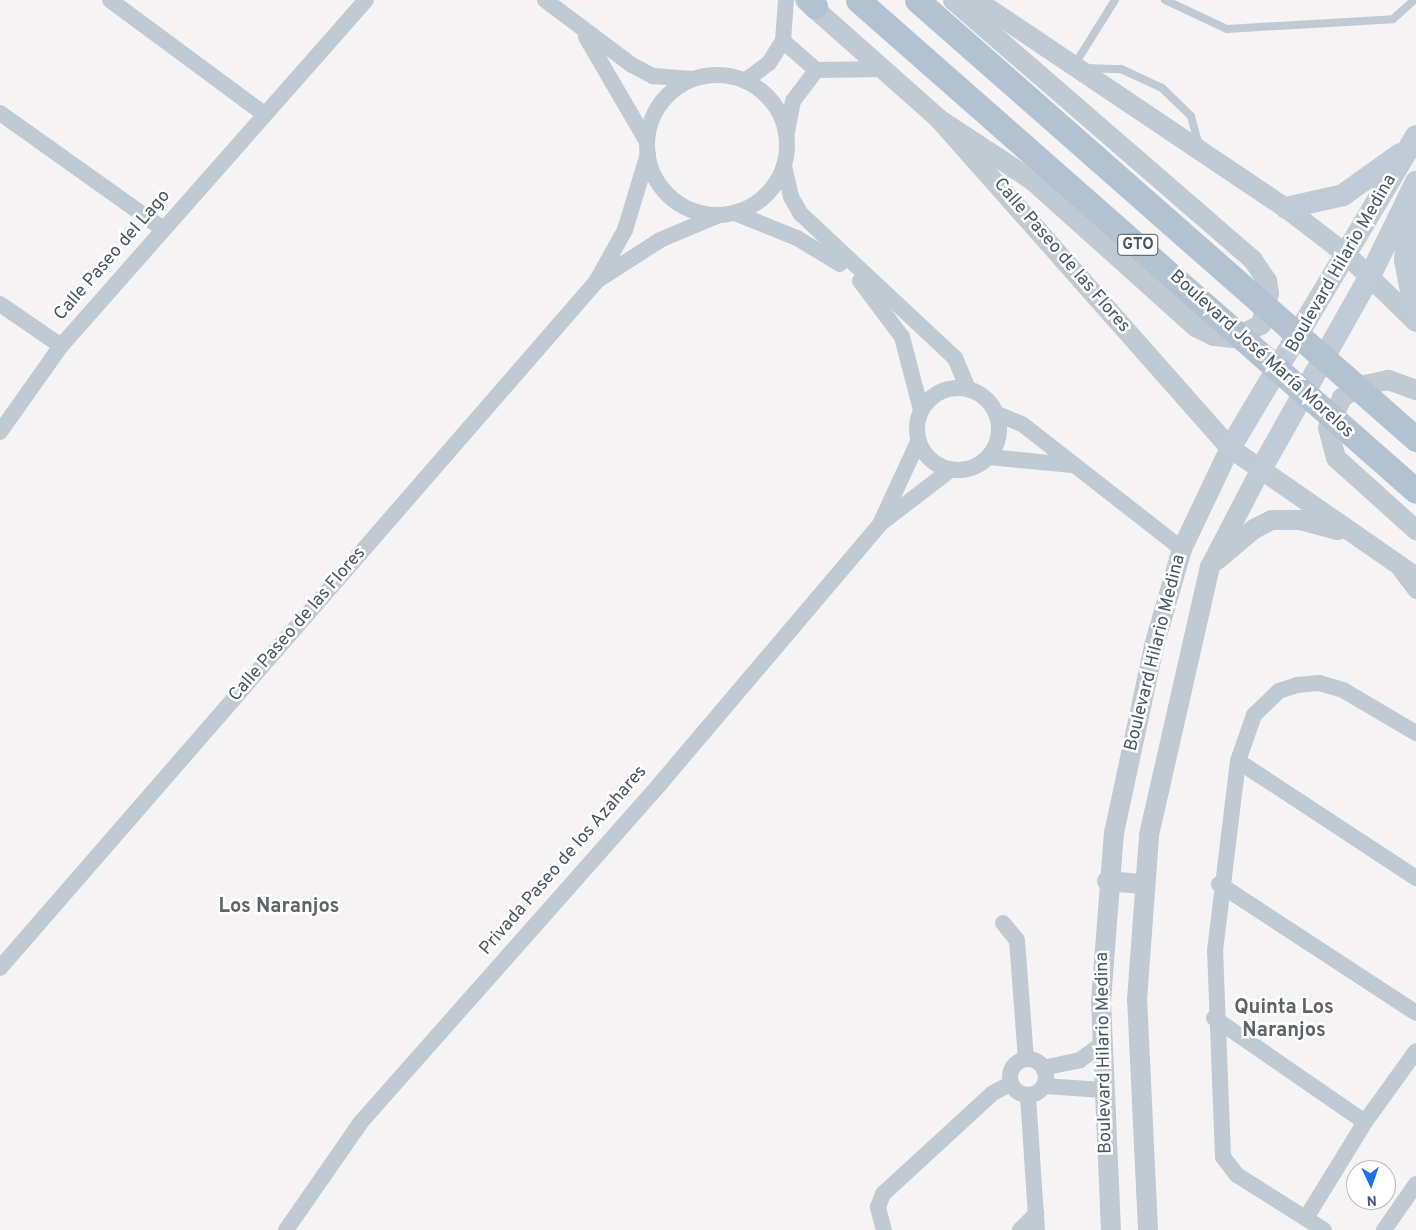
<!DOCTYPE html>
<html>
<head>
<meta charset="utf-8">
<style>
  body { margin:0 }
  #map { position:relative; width:1416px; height:1230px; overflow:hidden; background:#f5f3f3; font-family:Overpass,sans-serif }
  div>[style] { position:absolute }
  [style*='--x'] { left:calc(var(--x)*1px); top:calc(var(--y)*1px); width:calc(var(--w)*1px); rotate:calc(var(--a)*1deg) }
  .service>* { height:8px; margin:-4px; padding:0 4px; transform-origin:4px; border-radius:4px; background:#c1cad2 }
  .minor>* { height:16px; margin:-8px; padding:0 8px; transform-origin:8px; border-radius:8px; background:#c1cad2 }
  .minor>.ring { margin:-8px; padding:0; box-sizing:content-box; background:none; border:16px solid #c1cad2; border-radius:50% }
  .tertiary>* { height:20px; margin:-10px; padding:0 10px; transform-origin:10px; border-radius:10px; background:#c1cad2 }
  .secondary>* { height:22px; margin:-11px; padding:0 11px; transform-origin:11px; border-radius:11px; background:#c1cbd6 }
  .primary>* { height:25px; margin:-12.5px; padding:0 12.5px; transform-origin:12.5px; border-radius:12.5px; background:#b3c2d1 }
  .primary-bridge>* { height:25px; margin:-12.5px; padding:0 12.5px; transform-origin:12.5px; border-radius:12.5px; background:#b3c2d1 }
  span { translate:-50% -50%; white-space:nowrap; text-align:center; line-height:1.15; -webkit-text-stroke:5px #fff; paint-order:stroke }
  .shield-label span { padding:1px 4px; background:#fff; border:1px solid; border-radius:4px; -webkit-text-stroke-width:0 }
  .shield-label { font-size:16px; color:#4a5661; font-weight:700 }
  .street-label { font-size:18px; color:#4a5661 }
  .quarter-label { font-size:20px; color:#5f6368; font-weight:700 }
  .north { position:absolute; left:1346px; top:1160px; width:50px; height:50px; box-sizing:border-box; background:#fff; border:1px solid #b7bbc0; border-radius:50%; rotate:177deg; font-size:14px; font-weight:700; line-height:20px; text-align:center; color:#4a5661 }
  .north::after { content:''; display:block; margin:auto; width:18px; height:22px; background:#1a73e8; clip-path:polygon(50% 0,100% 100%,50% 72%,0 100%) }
</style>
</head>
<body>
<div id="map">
  <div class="service">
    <i style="--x:1165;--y:0;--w:68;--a:25.1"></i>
    <i style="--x:1227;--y:29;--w:166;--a:-3.4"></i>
    <i style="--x:1393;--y:19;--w:28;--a:-42"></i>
    <i style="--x:1075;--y:64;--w:75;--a:-58"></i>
    <i style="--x:1087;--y:68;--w:34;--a:2"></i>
    <i style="--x:1121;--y:69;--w:45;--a:24.9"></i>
    <i style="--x:1162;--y:88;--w:40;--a:44"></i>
    <i style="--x:1191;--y:116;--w:30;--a:75"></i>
  </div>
  <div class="minor">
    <i style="--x:110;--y:0;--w:192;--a:36.5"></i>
    <i style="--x:545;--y:0;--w:109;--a:36.8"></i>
    <i style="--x:632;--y:65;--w:24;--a:28"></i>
    <i style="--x:653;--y:76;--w:40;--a:4.3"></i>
    <i style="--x:586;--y:37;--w:121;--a:59.8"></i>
    <i style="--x:783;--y:41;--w:44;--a:41.3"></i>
    <i class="ring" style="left:647px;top:75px;width:124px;height:124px"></i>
    <i style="--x:745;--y:81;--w:30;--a:-37"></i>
    <i style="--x:769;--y:63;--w:26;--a:-58"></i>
    <i style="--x:783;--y:41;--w:41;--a:-85.8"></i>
    <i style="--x:0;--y:113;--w:200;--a:35.4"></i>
    <i style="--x:787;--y:132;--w:32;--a:-79"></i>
    <i style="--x:793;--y:101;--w:39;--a:-53"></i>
    <i style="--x:816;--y:70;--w:69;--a:-0.8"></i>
    <i style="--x:784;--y:166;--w:32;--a:77"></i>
    <i style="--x:791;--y:197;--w:20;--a:60"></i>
    <i style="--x:801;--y:214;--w:211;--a:43.1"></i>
    <i style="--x:955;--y:358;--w:34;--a:67"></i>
    <i style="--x:735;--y:213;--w:67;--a:22"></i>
    <i style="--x:797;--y:238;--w:50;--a:31.2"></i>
    <i style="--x:598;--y:280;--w:74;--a:-32.8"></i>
    <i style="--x:660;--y:240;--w:62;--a:-22.8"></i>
    <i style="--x:860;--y:281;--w:70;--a:53.1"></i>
    <i style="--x:902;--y:337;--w:75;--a:75.4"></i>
    <i style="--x:0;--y:304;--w:74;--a:34.5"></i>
    <i class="ring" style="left:917px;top:388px;width:66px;height:66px"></i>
    <i style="--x:997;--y:414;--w:27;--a:22"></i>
    <i style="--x:1022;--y:424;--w:203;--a:38"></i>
    <i style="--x:0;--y:432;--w:105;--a:-54.7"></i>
    <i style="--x:61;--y:346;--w:461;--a:-48.6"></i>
    <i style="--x:989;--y:457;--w:81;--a:5.6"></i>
    <i style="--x:881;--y:522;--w:88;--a:-65.2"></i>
    <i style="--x:1398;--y:567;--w:30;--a:53"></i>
    <i style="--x:1238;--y:761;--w:213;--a:33.3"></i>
    <i style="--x:1219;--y:884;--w:235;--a:33.2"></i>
    <i style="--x:1003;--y:923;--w:22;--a:51"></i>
    <i style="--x:1017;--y:940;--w:119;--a:85.7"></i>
    <i style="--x:0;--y:968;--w:909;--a:-49.02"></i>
    <i style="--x:596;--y:282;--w:60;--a:-60.9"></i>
    <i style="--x:625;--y:230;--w:79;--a:-73.2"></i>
    <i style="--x:1214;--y:1018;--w:183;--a:34.6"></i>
    <i class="ring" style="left:1010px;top:1059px;width:20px;height:20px"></i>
    <i style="--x:1043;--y:1068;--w:38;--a:-12"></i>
    <i style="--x:1080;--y:1060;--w:26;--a:-36"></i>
    <i style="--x:1044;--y:1086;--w:59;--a:3.9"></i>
    <i style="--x:1028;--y:1096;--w:134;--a:86.2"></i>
    <i style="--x:1306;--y:1218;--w:113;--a:-58.4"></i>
    <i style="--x:1365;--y:1122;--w:87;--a:-54.3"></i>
    <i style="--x:286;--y:1230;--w:131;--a:-55.2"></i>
    <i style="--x:361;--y:1122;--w:450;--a:-48.5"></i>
    <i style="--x:659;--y:785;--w:342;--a:-49.7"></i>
    <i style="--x:880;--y:524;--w:88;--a:-37.6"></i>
    <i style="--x:884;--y:1230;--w:24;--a:-105"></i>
    <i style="--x:878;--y:1207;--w:14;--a:-69"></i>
    <i style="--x:883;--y:1194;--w:149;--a:-42.6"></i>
    <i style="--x:993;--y:1093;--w:19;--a:-28"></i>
    <i style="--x:1020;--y:1230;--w:23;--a:-45"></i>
    <i style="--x:1324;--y:1230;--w:103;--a:-147.7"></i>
    <i style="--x:1237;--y:1175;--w:23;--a:-128"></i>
    <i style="--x:1223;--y:1157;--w:206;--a:-92.2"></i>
    <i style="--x:1215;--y:951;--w:191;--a:-83.1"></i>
    <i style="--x:1238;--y:761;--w:49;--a:-70.8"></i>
    <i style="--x:1254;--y:715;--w:35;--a:-44"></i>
    <i style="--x:1279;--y:691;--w:19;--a:-18"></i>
    <i style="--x:1297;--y:685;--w:22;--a:-5"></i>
    <i style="--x:1319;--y:683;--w:25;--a:16"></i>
    <i style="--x:1343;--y:690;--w:85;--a:30.5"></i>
    <i style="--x:1384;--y:1230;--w:56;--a:-55.2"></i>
  </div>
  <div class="tertiary">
    <i style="--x:805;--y:0;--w:179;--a:41.6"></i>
    <i style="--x:939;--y:119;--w:439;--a:48.5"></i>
    <i style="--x:1230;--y:448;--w:226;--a:34.7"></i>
    <i style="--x:976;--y:0;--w:373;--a:33.9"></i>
    <i style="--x:1286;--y:208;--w:77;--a:37.6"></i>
    <i style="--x:1347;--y:255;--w:96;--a:44.2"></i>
    <i style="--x:939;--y:119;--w:113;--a:33.4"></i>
    <i style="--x:1033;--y:181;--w:219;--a:41.9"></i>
    <i style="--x:1196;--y:327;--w:20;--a:27"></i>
    <i style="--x:1214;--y:336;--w:20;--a:6"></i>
    <i style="--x:1234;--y:338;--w:30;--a:-26"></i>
    <i style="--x:1261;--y:325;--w:33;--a:-76"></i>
    <i style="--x:1269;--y:293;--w:12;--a:-99"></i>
    <i style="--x:1267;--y:281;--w:25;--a:-124"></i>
    <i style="--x:1253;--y:260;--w:397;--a:-139.1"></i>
    <i style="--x:1416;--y:390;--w:30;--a:-160"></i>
    <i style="--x:1388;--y:380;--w:30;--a:168"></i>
    <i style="--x:1359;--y:386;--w:21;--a:145"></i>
    <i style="--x:1342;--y:398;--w:33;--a:115"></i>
    <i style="--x:1328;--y:428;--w:31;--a:75"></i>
    <i style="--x:1336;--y:458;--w:108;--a:42"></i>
    <i style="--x:1217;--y:560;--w:48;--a:-40"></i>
    <i style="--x:1254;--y:529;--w:20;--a:-27"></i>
    <i style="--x:1272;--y:520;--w:28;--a:0"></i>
    <i style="--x:1300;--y:520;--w:39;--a:15"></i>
    <i style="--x:1107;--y:881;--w:35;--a:5"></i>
    <i style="--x:1111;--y:1230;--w:229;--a:-92.5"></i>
    <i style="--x:1101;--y:1001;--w:169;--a:-85.6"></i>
    <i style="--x:1114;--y:833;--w:191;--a:-77.9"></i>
    <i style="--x:1154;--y:646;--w:101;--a:-73.9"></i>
    <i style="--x:1182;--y:549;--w:112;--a:-64.6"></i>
    <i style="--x:1148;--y:1230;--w:230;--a:-92.7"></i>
    <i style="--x:1137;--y:1000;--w:165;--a:-85.8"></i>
    <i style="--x:1149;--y:835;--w:275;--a:-77.2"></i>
    <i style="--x:1210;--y:567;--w:108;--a:-62.5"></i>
  </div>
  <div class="secondary">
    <i style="--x:1286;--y:208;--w:58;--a:-12.8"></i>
    <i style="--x:1343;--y:195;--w:70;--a:-35.7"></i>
    <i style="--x:1410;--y:209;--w:51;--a:95.6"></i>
    <i style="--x:1405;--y:260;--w:59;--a:79.3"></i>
    <i style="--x:1230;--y:448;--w:363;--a:-59.2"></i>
    <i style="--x:1260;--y:471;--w:224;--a:-60.6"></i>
    <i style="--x:1370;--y:276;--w:105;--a:-63.9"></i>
  </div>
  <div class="primary">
    <i style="--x:810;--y:0;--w:8;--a:50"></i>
  </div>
  <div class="primary-bridge">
    <i style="--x:858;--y:0;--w:743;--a:41.35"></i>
    <i style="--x:917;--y:0;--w:665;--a:41.34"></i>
  </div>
  <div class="shield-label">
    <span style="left:1138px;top:245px">GTO</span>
  </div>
  <div class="street-label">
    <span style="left:113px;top:256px;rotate:-49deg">Calle Paseo del Lago</span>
    <span style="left:1061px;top:256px;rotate:49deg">Calle Paseo de las Flores</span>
    <span style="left:1342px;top:264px;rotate:-60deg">Boulevard Hilario Medina</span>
    <span style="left:1261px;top:355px;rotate:42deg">Boulevard José María Morelos</span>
    <span style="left:298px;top:625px;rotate:-49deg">Calle Paseo de las Flores</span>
    <span style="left:1156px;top:653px;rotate:-76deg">Boulevard Hilario Medina</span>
    <span style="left:564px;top:861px;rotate:-49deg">Privada Paseo de los Azahares</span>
    <span style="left:1105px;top:1053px;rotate:-91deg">Boulevard Hilario Medina</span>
  </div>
  <div class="quarter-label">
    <span style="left:279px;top:907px">Los Naranjos</span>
    <span style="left:1284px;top:1020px">Quinta Los<br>Naranjos</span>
  </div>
  <div class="north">N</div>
</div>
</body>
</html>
